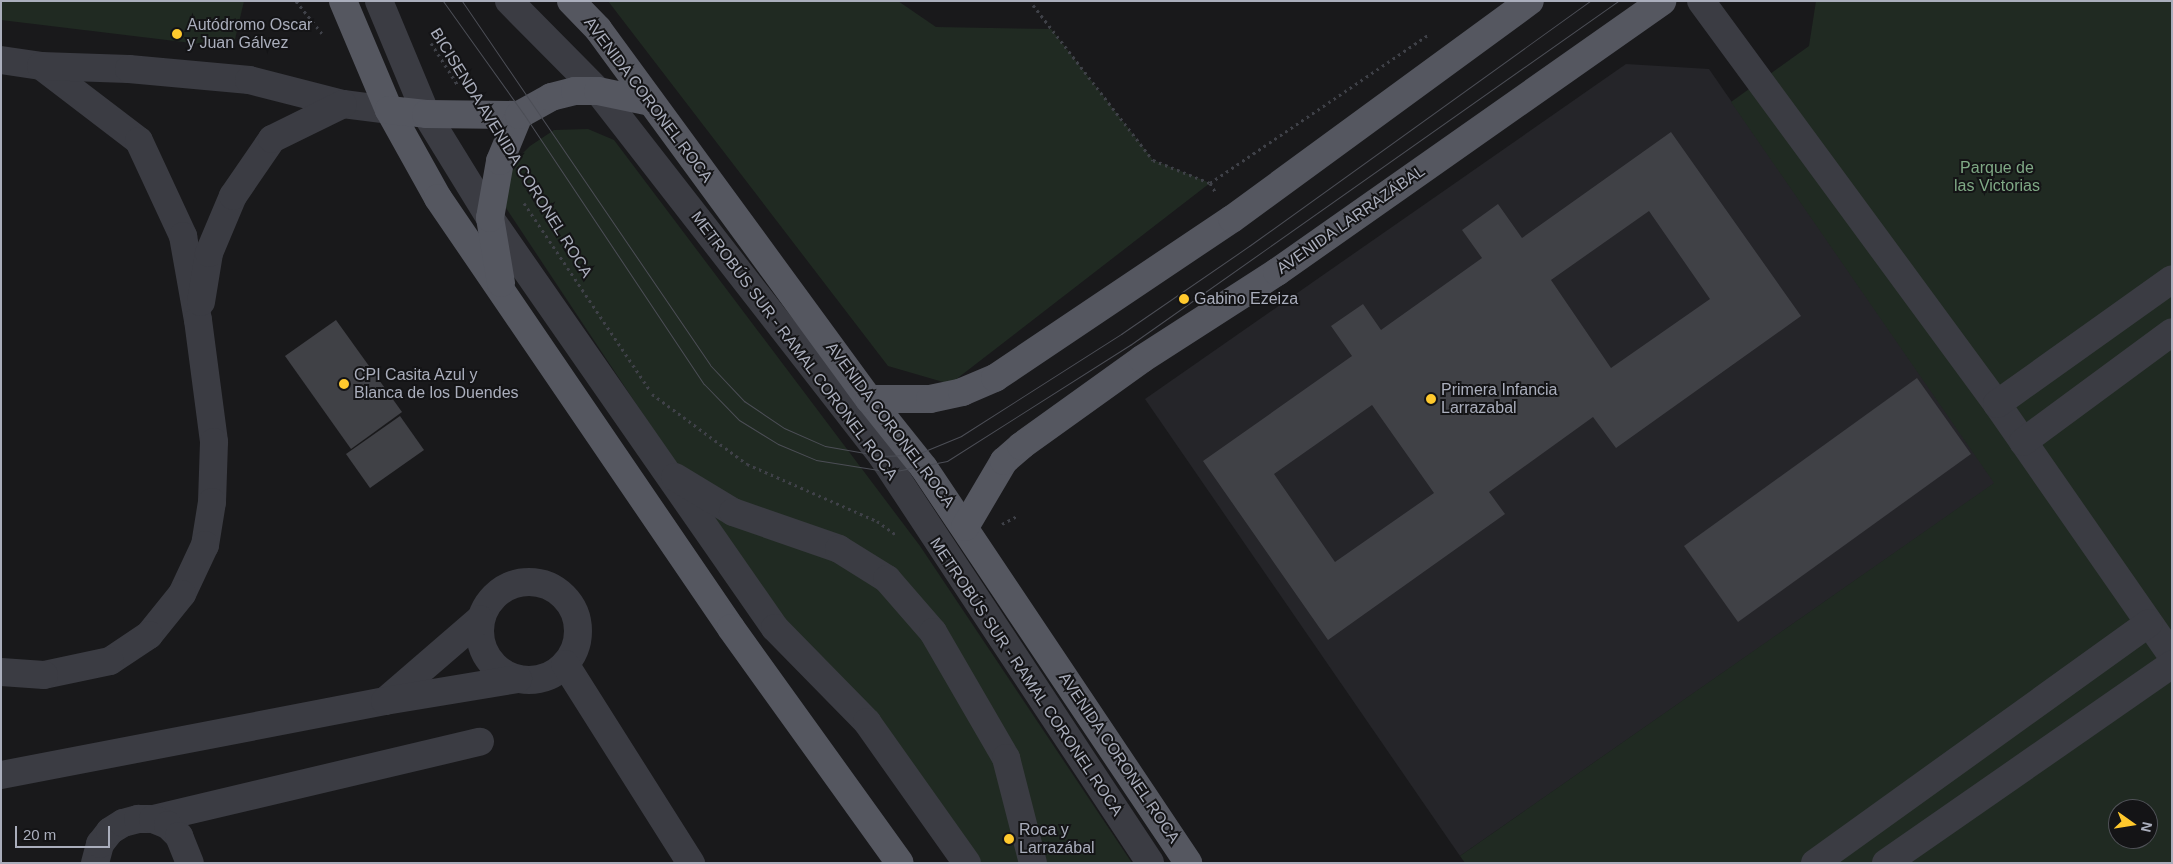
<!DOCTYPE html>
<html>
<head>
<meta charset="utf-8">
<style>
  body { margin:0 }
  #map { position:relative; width:2173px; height:864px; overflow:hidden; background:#19191b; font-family:Arial,sans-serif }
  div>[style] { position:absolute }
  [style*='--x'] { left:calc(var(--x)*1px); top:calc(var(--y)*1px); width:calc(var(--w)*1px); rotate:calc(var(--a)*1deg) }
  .built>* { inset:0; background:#252529 }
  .green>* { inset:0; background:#202a22 }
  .building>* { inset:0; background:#404146 }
  .path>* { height:3px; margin-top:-1.5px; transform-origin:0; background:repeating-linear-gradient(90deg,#3f4148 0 2.5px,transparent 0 6.5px) }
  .minor>* { height:28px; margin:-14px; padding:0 14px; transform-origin:14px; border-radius:14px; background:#3b3c43 }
  .minor>.ring { margin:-14px; padding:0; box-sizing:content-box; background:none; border:28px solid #3b3c43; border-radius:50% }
  .major>* { height:28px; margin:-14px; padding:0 14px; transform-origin:14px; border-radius:14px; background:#555760 }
  .tram>* { height:1px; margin:-0.5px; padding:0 0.5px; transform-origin:0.5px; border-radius:0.5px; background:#4c4e56 }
  .dots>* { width:14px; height:14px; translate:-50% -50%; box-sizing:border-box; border:2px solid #141416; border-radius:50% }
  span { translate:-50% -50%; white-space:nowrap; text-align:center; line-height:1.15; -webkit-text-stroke:4px #141416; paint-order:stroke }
  .poi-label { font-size:16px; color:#aaaebc }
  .left { translate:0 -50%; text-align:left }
  .street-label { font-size:16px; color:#aaaebc }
  .park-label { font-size:16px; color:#7fa985 }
  .frame { position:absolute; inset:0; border:2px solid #aaaebc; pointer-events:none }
  .north { position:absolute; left:2108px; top:799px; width:50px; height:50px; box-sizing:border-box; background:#141416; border:1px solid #505258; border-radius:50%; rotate:103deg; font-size:14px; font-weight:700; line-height:20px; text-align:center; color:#aaaebc }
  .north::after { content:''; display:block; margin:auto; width:18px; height:22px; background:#ffc92d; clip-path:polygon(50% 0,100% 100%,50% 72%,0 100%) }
  .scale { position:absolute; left:15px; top:826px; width:95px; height:22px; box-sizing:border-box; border:2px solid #aaaebc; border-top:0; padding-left:6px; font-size:15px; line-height:18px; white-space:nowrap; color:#aaaebc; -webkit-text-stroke:4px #141416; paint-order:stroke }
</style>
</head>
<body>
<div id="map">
  <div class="built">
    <i style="clip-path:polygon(1626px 64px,1709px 69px,1995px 483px,1460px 856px,1145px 399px)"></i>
  </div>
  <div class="green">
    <i style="clip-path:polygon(1px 1px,244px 1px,233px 48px,1px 20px)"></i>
    <i style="clip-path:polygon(608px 1px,898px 1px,936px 27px,1051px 29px,1153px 160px,1210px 183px,950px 384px,888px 366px)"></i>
    <i style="clip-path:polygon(evenodd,1816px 1px,2172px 1px,2172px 863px,1465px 863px,1460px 856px,1994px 483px,1731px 102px,1809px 46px,1816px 1px,2118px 809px,2148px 809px,2148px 839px,2118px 839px,2118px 809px)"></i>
    <i style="clip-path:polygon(588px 129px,614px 140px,920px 546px,1132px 863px,980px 863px,773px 610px,506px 208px,504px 188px,516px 160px,530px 146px,554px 130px)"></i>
  </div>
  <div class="building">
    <i style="clip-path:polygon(evenodd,1671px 132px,1801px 316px,1616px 448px,1593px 417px,1489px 492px,1505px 514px,1328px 640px,1203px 461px,1352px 356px,1331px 326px,1363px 304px,1381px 330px,1482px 258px,1462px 230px,1498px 204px,1522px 238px,1671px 132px,1649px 211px,1710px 299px,1611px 368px,1551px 280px,1649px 211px,1671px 132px,1372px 405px,1434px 493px,1335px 562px,1274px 474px,1372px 405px)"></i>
    <i style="clip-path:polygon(336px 320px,402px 412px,351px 449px,285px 356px)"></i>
    <i style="clip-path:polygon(1917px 378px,1971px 454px,1738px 622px,1684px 546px)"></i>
    <i style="clip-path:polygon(400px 416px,424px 450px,370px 488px,346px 454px)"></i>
  </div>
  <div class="path">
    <i style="--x:296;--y:1;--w:45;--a:51.3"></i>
    <i style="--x:1033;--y:5;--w:196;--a:52.3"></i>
    <i style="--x:1153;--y:160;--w:61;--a:22"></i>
    <i style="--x:1210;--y:183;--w:12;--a:59"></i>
    <i style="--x:431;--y:43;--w:49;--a:57.6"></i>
    <i style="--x:1210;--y:183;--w:263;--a:-34.2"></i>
    <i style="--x:524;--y:203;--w:224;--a:56.1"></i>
    <i style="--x:652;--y:394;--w:118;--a:36.4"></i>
    <i style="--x:747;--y:464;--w:142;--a:23.7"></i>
    <i style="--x:877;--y:521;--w:24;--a:36"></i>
    <i style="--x:1002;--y:524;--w:17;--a:-28"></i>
  </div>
  <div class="minor">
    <i style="--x:379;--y:1;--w:122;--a:67.4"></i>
    <i style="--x:426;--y:114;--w:122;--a:58.4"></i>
    <i style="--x:490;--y:218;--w:499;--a:55.2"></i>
    <i style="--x:775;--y:628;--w:132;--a:45.6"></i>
    <i style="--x:867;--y:722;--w:173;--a:54.7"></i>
    <i style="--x:509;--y:1;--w:127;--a:45.3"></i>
    <i style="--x:598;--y:91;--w:462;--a:52.1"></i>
    <i style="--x:882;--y:456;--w:487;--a:56.6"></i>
    <i style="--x:1701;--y:1;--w:500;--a:53.7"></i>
    <i style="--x:1997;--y:404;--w:307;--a:55.2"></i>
    <i style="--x:1;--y:60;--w:40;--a:8.5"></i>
    <i style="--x:41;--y:66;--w:123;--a:37.4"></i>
    <i style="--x:139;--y:141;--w:105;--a:65.1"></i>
    <i style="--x:183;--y:236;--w:85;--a:79.9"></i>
    <i style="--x:198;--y:320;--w:123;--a:82.5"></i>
    <i style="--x:214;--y:442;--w:60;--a:91.9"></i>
    <i style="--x:212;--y:502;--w:44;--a:99.2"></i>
    <i style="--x:205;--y:545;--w:54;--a:115.1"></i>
    <i style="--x:182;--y:594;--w:53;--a:128.8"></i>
    <i style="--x:149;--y:635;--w:47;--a:146.3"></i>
    <i style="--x:110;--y:661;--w:67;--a:168"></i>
    <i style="--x:44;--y:675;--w:43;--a:-176"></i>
    <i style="--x:41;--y:66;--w:88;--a:2"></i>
    <i style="--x:129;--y:69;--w:121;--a:5.2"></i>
    <i style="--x:249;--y:80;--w:97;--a:14.3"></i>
    <i style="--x:343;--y:104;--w:46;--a:7.4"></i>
    <i style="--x:201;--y:302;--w:50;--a:-80.7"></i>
    <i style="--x:209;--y:253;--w:62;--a:-67.2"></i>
    <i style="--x:233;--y:196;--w:69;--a:-55.6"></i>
    <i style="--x:272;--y:139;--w:79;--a:-26.2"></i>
    <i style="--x:1997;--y:404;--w:215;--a:-35.5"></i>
    <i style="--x:2023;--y:442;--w:185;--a:-36.4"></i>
    <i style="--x:675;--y:477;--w:68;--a:31.1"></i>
    <i style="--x:733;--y:512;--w:112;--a:19.2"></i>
    <i style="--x:839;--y:549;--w:57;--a:32"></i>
    <i style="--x:887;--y:579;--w:70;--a:49"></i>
    <i style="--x:933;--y:632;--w:146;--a:59.9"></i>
    <i style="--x:1006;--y:758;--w:108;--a:75.6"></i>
    <i class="ring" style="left:480px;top:582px;width:70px;height:70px"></i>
    <i style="--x:565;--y:664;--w:236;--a:57.7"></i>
    <i style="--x:385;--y:701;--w:125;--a:-40.8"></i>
    <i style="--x:1;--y:775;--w:391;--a:-10.9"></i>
    <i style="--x:385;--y:701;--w:135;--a:-9.4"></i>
    <i style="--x:153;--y:819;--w:336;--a:-13.3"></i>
    <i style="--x:95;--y:863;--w:20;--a:-75"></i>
    <i style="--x:100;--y:844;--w:16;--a:-52"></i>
    <i style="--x:110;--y:831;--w:15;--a:-32"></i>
    <i style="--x:123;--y:823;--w:16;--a:-15"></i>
    <i style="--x:138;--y:819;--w:15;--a:0"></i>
    <i style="--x:153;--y:819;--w:16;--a:22"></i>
    <i style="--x:168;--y:825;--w:16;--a:45"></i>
    <i style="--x:179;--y:836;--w:29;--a:68"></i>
    <i style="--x:1815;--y:863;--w:411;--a:-35.7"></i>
    <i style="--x:1886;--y:863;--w:348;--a:-34.8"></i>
  </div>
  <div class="major">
    <i style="--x:343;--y:1;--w:118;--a:67.1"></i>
    <i style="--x:389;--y:110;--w:101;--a:60.9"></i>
    <i style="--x:438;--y:198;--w:520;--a:55.73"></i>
    <i style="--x:731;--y:628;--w:289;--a:54.3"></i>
    <i style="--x:571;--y:1;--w:39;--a:46"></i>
    <i style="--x:598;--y:29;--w:459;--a:53.8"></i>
    <i style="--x:869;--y:399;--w:88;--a:51.4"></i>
    <i style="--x:924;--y:468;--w:475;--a:56.2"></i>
    <i style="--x:389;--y:110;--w:37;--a:6"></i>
    <i style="--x:426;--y:114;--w:93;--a:0.6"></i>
    <i style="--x:501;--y:283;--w:66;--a:-99.6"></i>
    <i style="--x:490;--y:218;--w:58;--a:-80"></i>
    <i style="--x:500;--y:161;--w:50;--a:-67.6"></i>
    <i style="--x:519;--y:115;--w:37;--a:-29"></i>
    <i style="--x:551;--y:97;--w:25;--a:-14"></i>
    <i style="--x:575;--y:91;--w:23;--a:0"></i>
    <i style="--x:598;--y:91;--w:54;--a:11.7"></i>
    <i style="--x:869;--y:399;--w:61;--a:0"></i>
    <i style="--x:930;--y:399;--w:33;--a:-12"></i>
    <i style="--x:962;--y:392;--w:36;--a:-23"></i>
    <i style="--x:995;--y:378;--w:285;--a:-33.9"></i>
    <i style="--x:1232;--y:219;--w:369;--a:-36.2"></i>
    <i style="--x:965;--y:527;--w:77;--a:-59.4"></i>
    <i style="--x:1004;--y:461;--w:23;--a:-41"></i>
    <i style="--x:1021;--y:446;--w:149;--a:-35.7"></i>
    <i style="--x:1142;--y:359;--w:161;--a:-32.8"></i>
    <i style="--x:1277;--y:272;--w:471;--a:-35.1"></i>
  </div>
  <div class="tram">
    <i style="--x:443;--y:1;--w:138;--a:54.5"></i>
    <i style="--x:523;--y:113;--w:326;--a:56.3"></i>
    <i style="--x:704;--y:384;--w:50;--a:45.8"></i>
    <i style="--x:739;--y:420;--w:46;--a:31.6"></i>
    <i style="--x:778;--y:444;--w:41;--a:22.8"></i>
    <i style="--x:816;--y:460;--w:76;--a:9.1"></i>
    <i style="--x:891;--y:472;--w:57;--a:-11.1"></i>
    <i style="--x:947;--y:461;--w:217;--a:-32.4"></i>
    <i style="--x:1130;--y:345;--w:597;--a:-35.18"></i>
    <i style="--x:462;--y:1;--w:440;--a:55.7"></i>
    <i style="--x:710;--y:365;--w:50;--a:46.6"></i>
    <i style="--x:744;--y:401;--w:48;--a:34"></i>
    <i style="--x:784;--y:428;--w:45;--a:23.7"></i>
    <i style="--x:825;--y:446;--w:58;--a:10"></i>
    <i style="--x:882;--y:456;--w:33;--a:-2"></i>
    <i style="--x:915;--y:455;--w:50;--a:-22.4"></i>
    <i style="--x:961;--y:436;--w:190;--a:-32.5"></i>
    <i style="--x:1121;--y:334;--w:155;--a:-34.5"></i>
    <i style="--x:1249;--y:246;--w:420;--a:-35.7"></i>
  </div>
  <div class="dots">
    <i style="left:177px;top:34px;background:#ffc92d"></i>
    <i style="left:1184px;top:299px;background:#ffc92d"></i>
    <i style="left:344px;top:384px;background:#ffc92d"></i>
    <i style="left:1431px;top:399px;background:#ffc92d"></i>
    <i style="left:1009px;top:839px;background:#ffc92d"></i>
  </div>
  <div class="poi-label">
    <span class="left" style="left:187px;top:34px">Autódromo Oscar<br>y Juan Gálvez</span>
    <span class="left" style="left:1194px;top:299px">Gabino Ezeiza</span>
    <span class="left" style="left:354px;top:384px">CPI Casita Azul y<br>Blanca de los Duendes</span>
    <span class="left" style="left:1441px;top:399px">Primera Infancia<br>Larrazabal</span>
    <span class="left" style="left:1019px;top:839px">Roca y<br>Larrazábal</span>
  </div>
  <div class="street-label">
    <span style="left:648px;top:100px;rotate:53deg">AVENIDA CORONEL ROCA</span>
    <span style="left:511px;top:153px;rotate:58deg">BICISENDA AVENIDA CORONEL ROCA</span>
    <span style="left:1351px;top:220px;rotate:-35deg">AVENIDA LARRAZÁBAL</span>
    <span style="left:794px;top:346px;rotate:53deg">METROBÚS SUR - RAMAL CORONEL ROCA</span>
    <span style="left:890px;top:425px;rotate:53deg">AVENIDA CORONEL ROCA</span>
    <span style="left:1026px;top:677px;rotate:56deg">METROBÚS SUR - RAMAL CORONEL ROCA</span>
    <span style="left:1119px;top:758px;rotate:56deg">AVENIDA CORONEL ROCA</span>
  </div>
  <div class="park-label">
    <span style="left:1997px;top:177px">Parque de<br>las Victorias</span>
  </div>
  <div class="frame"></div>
  <div class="north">N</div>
  <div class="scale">20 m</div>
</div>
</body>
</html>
